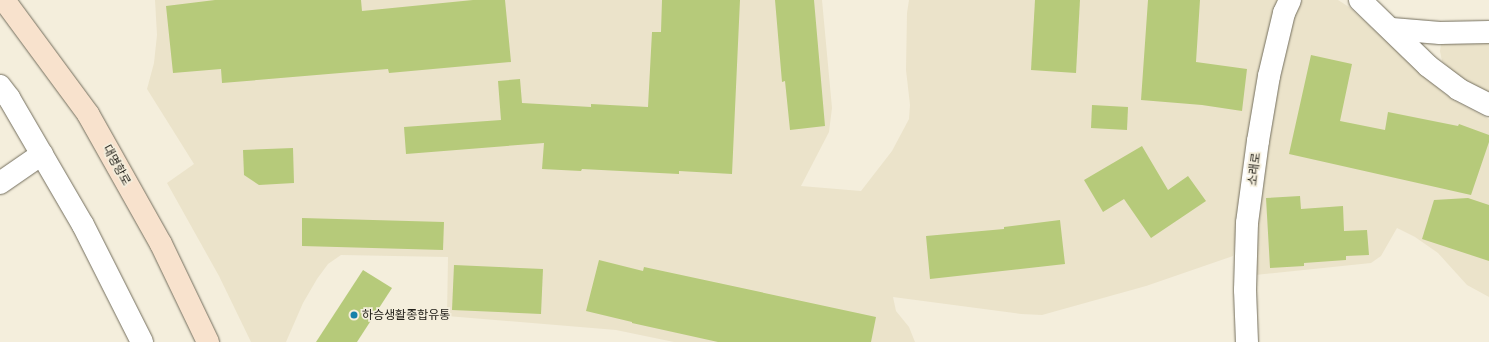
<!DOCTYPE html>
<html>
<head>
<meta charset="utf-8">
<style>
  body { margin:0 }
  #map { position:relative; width:1489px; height:342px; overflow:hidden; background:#f4eedc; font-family:Barlow,"Noto Sans KR",sans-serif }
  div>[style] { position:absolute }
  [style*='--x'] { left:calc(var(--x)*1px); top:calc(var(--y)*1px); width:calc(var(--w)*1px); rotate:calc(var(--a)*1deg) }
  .built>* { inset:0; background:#ebe3ca }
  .building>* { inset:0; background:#b6ca7a }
  .roads { filter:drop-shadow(0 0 1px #736e5d) drop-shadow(0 0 1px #736e5d) }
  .minor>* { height:22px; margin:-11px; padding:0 11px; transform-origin:11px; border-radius:11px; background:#fff }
  .major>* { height:22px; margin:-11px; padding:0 11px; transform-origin:11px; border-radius:11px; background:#f8e2cd }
  .dots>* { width:11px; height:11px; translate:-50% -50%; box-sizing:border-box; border:2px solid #f4eedc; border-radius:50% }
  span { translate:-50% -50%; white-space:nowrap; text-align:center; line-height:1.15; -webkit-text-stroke:3.5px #f4eedc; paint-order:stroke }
  .street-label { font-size:12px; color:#23211a }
  .poi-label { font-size:12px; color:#23211a }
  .left { translate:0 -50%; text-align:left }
</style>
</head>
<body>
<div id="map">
  <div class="built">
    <i style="clip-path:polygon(155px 0,822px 0,832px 108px,829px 132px,801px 186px,861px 191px,892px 151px,909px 119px,910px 105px,906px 70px,907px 13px,909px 0,1281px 0,1242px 191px,1233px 256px,1146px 286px,1042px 315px,1021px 314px,893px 297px,896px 311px,909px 327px,915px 342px,674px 342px,616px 330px,447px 316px,448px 257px,341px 255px,328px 264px,317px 279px,303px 303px,286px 342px,251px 342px,219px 276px,167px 183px,194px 164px,147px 89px,154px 63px,157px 35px)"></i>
    <i style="clip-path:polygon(1302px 0,1338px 0,1349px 7px,1440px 90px,1453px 100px,1489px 119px,1489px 297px,1467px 285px,1438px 253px,1415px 237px,1397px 228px,1381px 256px,1371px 263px,1255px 275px,1254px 231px,1273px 99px,1293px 12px)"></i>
    <i style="clip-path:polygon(1489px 36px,1489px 97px,1457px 76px,1442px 61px,1440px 51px,1441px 44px,1445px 39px)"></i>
  </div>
  <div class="building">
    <i style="clip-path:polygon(215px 0,361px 0,362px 11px,473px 0,505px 0,511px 62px,389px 73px,388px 69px,222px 83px,221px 69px,173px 73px,166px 6px)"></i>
    <i style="clip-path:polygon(662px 0,740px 0,732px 174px,679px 171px,679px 174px,582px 169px,581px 171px,542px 169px,544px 143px,406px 154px,404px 127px,501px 120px,498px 81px,520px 79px,522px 103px,591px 107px,591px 104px,648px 107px,652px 32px,661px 32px)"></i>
    <i style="clip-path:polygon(775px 0,814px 0,825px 126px,790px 130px,785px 81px,782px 82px)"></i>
    <i style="clip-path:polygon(1035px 0,1080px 0,1076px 73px,1031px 70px)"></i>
    <i style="clip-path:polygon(1148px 0,1200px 0,1196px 62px,1247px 69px,1242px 111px,1202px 105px,1141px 100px)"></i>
    <i style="clip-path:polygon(1311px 55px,1352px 64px,1340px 121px,1385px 130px,1388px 112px,1458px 126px,1459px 124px,1489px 135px,1489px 142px,1471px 195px,1289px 154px)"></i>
    <i style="clip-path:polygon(1092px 105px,1128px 107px,1127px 130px,1091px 128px)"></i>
    <i style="clip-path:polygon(1142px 146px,1168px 190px,1188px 176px,1206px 201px,1151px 238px,1124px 199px,1103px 212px,1084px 180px)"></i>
    <i style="clip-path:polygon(293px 148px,294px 183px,259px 185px,244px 175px,243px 150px)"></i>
    <i style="clip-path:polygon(1300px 196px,1301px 209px,1343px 206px,1344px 231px,1367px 230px,1369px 255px,1346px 256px,1346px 260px,1304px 263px,1304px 266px,1270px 268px,1266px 198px)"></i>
    <i style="clip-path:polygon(1468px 198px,1489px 205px,1489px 261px,1422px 239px,1434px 200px)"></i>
    <i style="clip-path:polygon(302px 218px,444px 222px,443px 250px,302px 246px)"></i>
    <i style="clip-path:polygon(1060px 220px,1065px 264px,930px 279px,926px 236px,1004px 229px,1004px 227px)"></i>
    <i style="clip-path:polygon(599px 260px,643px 271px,644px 267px,876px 317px,871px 342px,718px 342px,632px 323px,632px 322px,586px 311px)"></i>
    <i style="clip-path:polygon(454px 265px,543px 269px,541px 314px,452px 310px)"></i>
    <i style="clip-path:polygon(363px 270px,392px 288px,357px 342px,316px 342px)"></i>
  </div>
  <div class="roads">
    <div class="minor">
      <i style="--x:1360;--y:0;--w:95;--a:44.1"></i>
      <i style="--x:1428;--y:66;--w:38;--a:37"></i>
      <i style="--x:1458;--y:89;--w:35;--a:27"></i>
      <i style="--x:1392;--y:29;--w:48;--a:4.8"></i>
      <i style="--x:1440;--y:33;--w:49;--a:-1.2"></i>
      <i style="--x:0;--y:86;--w:15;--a:53"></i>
      <i style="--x:9;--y:98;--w:147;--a:59.8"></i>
      <i style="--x:83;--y:225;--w:131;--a:63.2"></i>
      <i style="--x:0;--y:183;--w:51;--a:-34.6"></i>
      <i style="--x:1247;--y:342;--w:52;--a:-92.2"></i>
      <i style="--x:1245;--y:290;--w:67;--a:-88.3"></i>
      <i style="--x:1247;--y:223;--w:83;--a:-82.4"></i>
      <i style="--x:1258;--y:141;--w:66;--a:-80.4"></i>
      <i style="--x:1269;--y:76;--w:65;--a:-76.6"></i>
      <i style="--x:1284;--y:13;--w:14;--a:-65"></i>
    </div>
    <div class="major">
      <i style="--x:4;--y:0;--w:142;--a:53.6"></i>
      <i style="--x:88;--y:114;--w:149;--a:60.7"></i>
      <i style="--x:161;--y:244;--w:109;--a:64.4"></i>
    </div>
  </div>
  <div class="dots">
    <i style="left:354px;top:315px;background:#1781aa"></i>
  </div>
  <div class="street-label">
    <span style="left:117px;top:165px;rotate:61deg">대명항로</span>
    <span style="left:1254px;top:169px;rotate:-83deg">소래로</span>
  </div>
  <div class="poi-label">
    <span class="left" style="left:362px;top:315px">하승생활종합유통</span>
  </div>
</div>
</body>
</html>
